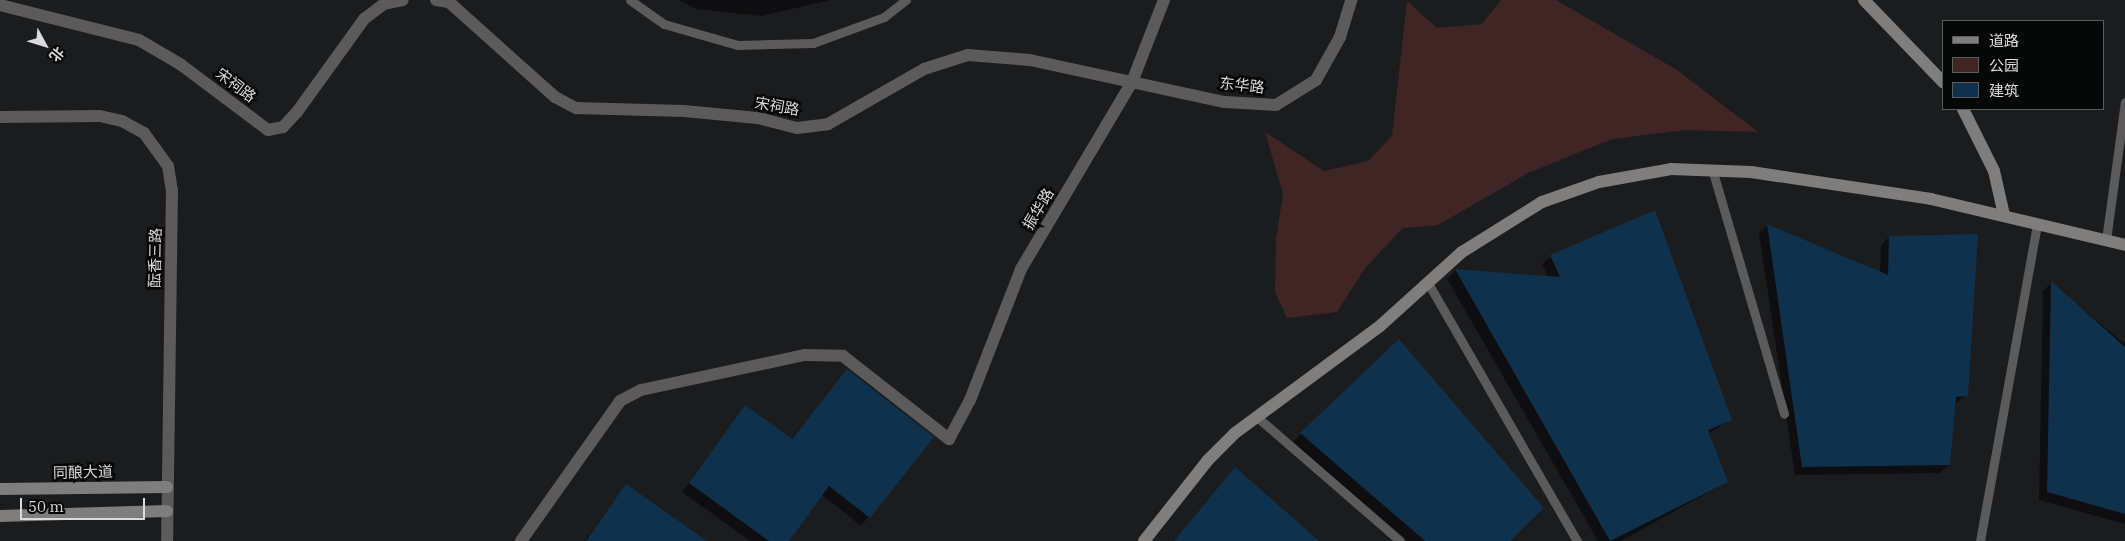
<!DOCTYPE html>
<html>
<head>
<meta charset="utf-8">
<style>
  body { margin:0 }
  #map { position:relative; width:2125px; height:541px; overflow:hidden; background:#1b1c1e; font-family:"IBM Plex Serif","Noto Sans SC",serif }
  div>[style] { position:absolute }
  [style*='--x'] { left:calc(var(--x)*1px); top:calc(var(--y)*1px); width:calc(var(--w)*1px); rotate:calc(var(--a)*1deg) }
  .green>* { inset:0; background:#3f2625 }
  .shadow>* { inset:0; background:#0007 }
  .building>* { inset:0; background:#0f314c }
  .lane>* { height:9px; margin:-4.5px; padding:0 4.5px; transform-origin:4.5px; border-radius:4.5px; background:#5c5a5a }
  .street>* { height:12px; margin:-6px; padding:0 6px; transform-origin:6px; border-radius:6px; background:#5c5a5a }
  .secondary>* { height:12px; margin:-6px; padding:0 6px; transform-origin:6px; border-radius:6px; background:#807e7d }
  span { translate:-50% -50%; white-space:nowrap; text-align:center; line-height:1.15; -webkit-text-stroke:5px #060707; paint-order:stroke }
  .street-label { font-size:15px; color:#dadbdd }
  .legend { position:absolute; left:1942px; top:20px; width:162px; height:90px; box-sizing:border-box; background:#060707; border:1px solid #5b5c5d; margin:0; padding:6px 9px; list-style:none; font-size:15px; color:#dadbdd }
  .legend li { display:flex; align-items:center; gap:10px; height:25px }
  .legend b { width:25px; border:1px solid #5b5c5d }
  .north { position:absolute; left:20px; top:20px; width:50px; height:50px; -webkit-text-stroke:4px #060707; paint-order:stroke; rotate:129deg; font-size:14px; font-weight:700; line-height:20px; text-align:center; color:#dadbdd }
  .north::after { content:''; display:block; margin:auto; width:18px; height:22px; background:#dadbdd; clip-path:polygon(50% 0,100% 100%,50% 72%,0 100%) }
  .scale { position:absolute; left:20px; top:498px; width:125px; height:22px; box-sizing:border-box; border:2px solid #dadbdd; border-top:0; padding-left:6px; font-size:15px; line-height:18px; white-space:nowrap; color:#dadbdd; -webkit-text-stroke:4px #060707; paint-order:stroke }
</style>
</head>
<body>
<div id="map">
  <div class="green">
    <i style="clip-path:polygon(1501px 0,1556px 0,1677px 70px,1758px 132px,1685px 130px,1612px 139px,1528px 173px,1438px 225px,1403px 228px,1365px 268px,1337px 312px,1287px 318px,1275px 292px,1276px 239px,1283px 194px,1265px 132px,1324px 171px,1368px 161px,1392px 136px,1407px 1px,1437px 28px,1482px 24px)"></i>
  </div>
  <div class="shadow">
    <i style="clip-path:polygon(678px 0,831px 0,761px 16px,696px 9px)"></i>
    <i style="clip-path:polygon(1767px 226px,1880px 273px,1881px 245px,1889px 237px,1967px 395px,1954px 404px,1949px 465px,1940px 473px,1795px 475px,1759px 233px)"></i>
    <i style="clip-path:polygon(1551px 256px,1731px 419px,1708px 434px,1727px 482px,1621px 541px,1598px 541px,1447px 279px,1455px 271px,1548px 277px,1542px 264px)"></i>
    <i style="clip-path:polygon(2051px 283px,2125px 344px,2125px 524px,2039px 500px,2043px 291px)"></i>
    <i style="clip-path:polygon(847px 371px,932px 438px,861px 526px,821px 494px,787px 541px,750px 541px,682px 492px,745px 407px,791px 439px)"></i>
    <i style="clip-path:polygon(1301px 434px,1508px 541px,1407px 541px,1293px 442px)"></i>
    <i style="clip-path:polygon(1235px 469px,1317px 541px,1174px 541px)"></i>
    <i style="clip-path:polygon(626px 486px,705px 541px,585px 541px)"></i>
  </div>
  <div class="building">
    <i style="clip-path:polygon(1655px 210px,1732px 420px,1708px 430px,1728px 482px,1610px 541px,1455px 269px,1560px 277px,1550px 255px)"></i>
    <i style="clip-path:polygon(1767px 224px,1888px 275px,1889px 236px,1978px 234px,1968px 396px,1956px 397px,1950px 465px,1802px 467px)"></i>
    <i style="clip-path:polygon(2051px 281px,2125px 347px,2125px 514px,2047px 492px)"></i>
    <i style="clip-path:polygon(1399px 339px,1544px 508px,1510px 541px,1425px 541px,1300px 433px)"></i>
    <i style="clip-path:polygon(847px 369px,934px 437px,870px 518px,829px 486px,789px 541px,769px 541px,689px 483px,745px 405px,792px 439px)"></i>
    <i style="clip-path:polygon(1235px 467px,1319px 541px,1174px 541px)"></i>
    <i style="clip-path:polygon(626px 484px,707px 541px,586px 541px)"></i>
  </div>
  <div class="lane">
    <i style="--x:630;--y:0;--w:42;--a:35.2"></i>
    <i style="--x:664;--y:24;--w:76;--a:16"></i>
    <i style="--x:737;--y:45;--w:76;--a:-1.5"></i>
    <i style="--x:813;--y:43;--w:76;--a:-20.1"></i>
    <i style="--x:884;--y:17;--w:28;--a:-38"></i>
    <i style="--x:1712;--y:169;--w:255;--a:73.6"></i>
    <i style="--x:2106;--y:240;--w:139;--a:-82.2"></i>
    <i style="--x:1428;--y:283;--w:298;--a:60"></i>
    <i style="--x:1257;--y:417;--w:189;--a:40.9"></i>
    <i style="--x:1980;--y:541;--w:323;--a:-79.8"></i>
  </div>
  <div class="street">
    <i style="--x:436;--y:0;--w:13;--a:9"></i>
    <i style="--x:449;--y:2;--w:142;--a:41.9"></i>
    <i style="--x:555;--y:97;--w:24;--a:28"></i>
    <i style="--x:576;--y:108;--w:108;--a:1.6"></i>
    <i style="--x:684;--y:111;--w:74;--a:5.4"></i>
    <i style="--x:758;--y:118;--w:40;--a:14.4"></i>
    <i style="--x:797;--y:128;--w:31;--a:-7"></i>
    <i style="--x:828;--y:124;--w:111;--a:-29.8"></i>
    <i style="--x:924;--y:69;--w:46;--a:-17.7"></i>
    <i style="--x:968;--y:55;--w:62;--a:4.6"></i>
    <i style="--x:1030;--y:60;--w:199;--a:12.2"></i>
    <i style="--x:1225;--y:102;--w:51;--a:3.4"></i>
    <i style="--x:1276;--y:105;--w:47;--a:-32"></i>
    <i style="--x:1316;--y:80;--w:49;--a:-60.8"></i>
    <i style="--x:1340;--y:37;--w:39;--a:-73"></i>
    <i style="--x:0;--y:5;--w:143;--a:14.1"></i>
    <i style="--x:139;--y:40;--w:48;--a:30.3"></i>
    <i style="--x:180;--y:64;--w:110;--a:36.9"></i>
    <i style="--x:268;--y:130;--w:15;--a:-11"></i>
    <i style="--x:283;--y:127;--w:21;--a:-47"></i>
    <i style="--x:297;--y:112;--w:115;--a:-54.2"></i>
    <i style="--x:364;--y:19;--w:25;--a:-37"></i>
    <i style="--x:384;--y:4;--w:19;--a:-12"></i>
    <i style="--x:0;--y:117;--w:100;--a:-0.6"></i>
    <i style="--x:100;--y:116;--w:23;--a:13"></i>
    <i style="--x:122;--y:121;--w:25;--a:29"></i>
    <i style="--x:144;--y:133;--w:41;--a:54"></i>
    <i style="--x:168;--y:166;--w:24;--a:81"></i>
    <i style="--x:172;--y:190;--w:351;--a:90.8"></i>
    <i style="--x:521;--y:541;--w:171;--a:-54.7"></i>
    <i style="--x:620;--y:401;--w:24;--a:-28"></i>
    <i style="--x:641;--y:390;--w:167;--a:-12.1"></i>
    <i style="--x:804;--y:355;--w:39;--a:1"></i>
    <i style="--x:843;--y:356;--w:135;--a:38.1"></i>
    <i style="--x:949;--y:439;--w:44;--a:-61.7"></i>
    <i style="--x:970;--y:400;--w:141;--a:-68.7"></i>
    <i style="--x:1021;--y:269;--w:217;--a:-59.3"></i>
    <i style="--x:1132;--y:82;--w:88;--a:-68.7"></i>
  </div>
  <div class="secondary">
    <i style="--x:1864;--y:0;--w:115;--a:46.1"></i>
    <i style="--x:1963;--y:109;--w:69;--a:63.4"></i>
    <i style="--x:1994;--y:171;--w:45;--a:77.2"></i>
    <i style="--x:0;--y:489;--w:167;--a:-0.7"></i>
    <i style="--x:0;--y:516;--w:167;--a:-1.7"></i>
    <i style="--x:1144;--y:541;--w:103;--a:-51.7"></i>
    <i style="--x:1208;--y:460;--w:38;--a:-45"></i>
    <i style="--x:1235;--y:433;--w:180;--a:-36.4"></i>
    <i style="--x:1380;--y:326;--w:110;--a:-42.1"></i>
    <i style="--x:1462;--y:252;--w:94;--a:-32"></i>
    <i style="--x:1542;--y:202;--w:60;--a:-19.3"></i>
    <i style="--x:1599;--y:182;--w:73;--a:-10.2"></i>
    <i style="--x:1671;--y:169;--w:80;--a:2.1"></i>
    <i style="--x:1751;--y:172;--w:182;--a:8.5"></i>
    <i style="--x:1931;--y:199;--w:199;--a:13.3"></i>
  </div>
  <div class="street-label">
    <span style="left:236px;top:85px;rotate:37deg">宋祠路</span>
    <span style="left:1242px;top:85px;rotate:6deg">东华路</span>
    <span style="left:777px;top:106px;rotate:10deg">宋祠路</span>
    <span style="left:1038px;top:209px;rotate:-59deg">振华路</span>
    <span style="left:155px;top:258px;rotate:-89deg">酝香三路</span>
    <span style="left:83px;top:472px;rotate:-1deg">同酿大道</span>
  </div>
  <ul class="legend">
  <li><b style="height:6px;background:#807e7d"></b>道路</li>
  <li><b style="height:14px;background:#3f2625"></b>公园</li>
  <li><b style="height:14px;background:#0f314c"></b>建筑</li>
  </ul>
  <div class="north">北</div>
  <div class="scale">50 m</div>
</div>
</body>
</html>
